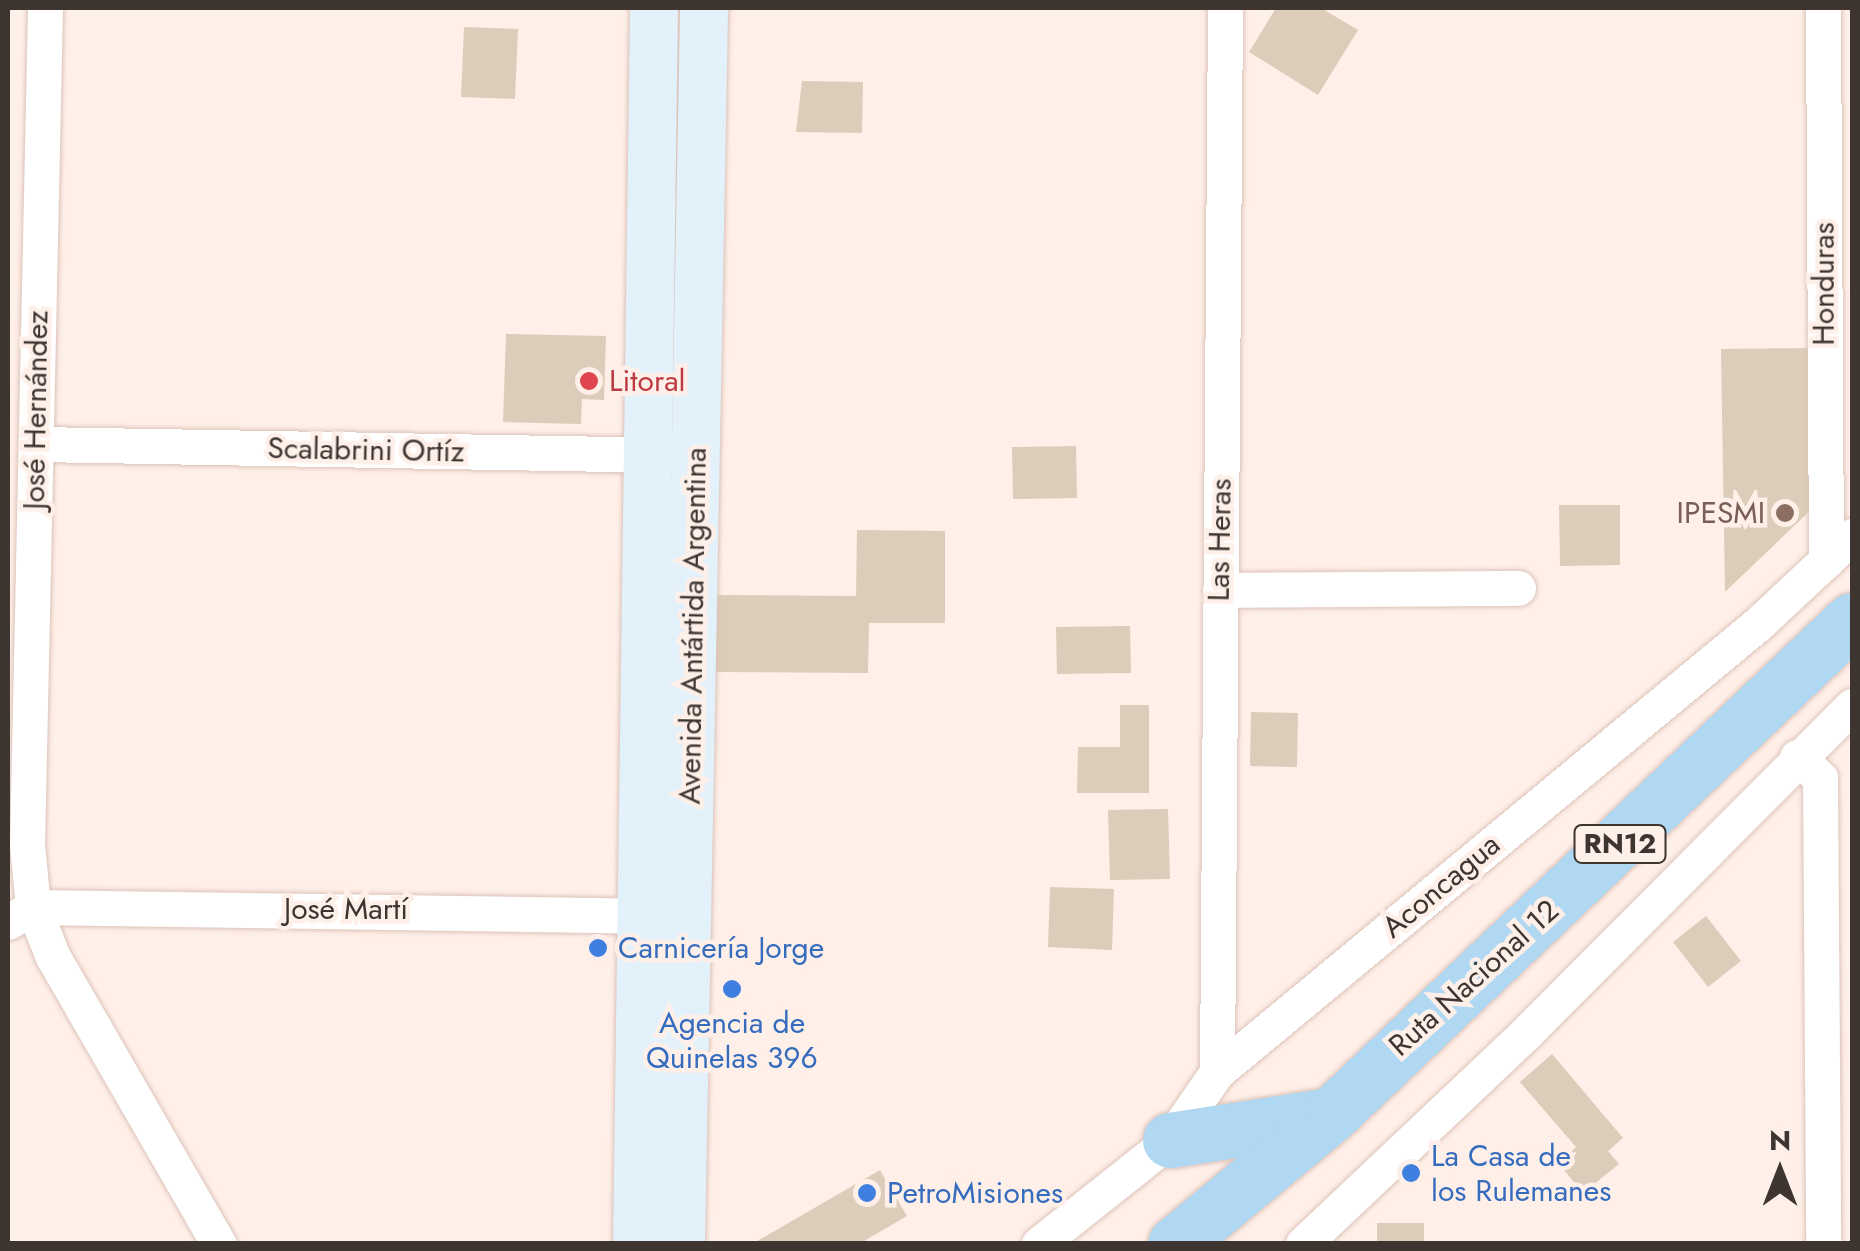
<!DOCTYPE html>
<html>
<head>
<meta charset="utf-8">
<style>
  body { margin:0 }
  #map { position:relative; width:1860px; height:1251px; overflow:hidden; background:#feefe8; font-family:Jost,sans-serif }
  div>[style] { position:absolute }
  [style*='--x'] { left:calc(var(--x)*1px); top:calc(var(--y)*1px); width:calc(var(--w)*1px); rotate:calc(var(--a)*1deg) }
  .building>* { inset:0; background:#dbcdb9 }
  .roads { filter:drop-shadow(0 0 2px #dcc3b9) drop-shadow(0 0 2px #dcc3b9) }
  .minor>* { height:35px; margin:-17.5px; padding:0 17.5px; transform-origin:17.5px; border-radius:17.5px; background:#fff }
  .secondary>* { height:48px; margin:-24px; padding:0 24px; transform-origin:24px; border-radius:24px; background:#e2f1fa }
  .trunk>* { height:55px; margin:-27.5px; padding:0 27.5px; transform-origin:27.5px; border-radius:27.5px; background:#b0d8f2 }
  .dots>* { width:28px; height:28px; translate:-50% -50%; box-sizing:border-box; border:5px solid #feefe8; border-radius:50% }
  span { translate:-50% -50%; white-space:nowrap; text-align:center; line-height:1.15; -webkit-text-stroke:9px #feefe8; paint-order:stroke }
  .shield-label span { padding:2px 8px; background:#feefe8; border:2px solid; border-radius:8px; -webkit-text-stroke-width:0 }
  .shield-label { font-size:28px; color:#3e3531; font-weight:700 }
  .street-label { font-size:30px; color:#3e3531 }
  .health-label { font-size:30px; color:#be3a42 }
  .left { translate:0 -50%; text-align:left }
  .education-label { font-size:30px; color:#785e54 }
  .right { translate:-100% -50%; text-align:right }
  .shop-label { font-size:30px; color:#366cbe }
  .frame { position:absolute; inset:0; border:10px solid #3e3531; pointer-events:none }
  .north { position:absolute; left:1730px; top:1121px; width:100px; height:100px; -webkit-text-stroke:8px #feefe8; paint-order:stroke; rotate:0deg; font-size:28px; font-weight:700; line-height:40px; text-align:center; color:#3e3531 }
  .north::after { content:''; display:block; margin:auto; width:35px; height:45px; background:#3e3531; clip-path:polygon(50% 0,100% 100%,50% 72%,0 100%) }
</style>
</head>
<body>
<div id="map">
  <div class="building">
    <i style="clip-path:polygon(1276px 8px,1321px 8px,1358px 30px,1318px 95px,1249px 52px)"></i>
    <i style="clip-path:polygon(464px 27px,518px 29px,515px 99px,461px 97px)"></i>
    <i style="clip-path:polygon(802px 81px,863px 82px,862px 133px,796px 132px)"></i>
    <i style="clip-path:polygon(506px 334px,606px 336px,604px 400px,582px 399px,581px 424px,503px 422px)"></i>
    <i style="clip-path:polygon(1815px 348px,1817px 504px,1725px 592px,1721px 349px)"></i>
    <i style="clip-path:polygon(1076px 446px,1077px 498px,1013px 499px,1012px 447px)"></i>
    <i style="clip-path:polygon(1559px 505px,1620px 505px,1620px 565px,1560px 566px)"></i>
    <i style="clip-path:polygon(857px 530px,945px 531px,945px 623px,869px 623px,868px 673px,712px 672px,712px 595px,856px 596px)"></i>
    <i style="clip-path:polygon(1130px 626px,1131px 673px,1057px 674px,1056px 627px)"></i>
    <i style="clip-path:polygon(1120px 705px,1149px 705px,1149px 793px,1077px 793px,1078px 747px,1120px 747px)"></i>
    <i style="clip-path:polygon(1251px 712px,1298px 713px,1297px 767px,1250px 766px)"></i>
    <i style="clip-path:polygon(1168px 809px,1170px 879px,1110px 880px,1108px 810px)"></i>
    <i style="clip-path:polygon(1050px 887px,1114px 889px,1112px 950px,1048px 947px)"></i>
    <i style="clip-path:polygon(1706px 916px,1741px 961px,1708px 987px,1673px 942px)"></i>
    <i style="clip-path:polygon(1552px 1054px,1623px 1138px,1608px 1151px,1619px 1164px,1583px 1193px,1558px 1163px,1576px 1147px,1520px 1082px)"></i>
    <i style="clip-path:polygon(880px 1170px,907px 1216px,859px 1244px,752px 1244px)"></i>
    <i style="clip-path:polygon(1377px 1223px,1424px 1223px,1424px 1244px,1377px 1244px)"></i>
  </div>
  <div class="roads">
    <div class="minor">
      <i style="--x:45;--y:8;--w:836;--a:91.23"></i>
      <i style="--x:27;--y:844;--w:63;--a:84.6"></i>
      <i style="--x:33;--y:907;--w:54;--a:68.2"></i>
      <i style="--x:53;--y:957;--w:332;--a:60"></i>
      <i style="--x:1823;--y:8;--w:553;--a:89.69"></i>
      <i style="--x:36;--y:444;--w:634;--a:0.99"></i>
      <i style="--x:1220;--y:590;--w:298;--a:-0.4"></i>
      <i style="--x:1797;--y:757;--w:31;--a:42"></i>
      <i style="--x:1820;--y:778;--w:466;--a:89.6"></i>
      <i style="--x:8;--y:922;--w:29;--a:-31"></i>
      <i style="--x:33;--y:907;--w:629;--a:0.82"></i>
      <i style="--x:1217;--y:1072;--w:1064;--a:-89.57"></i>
      <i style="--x:1039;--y:1244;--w:167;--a:-38.4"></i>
      <i style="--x:1170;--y:1140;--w:83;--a:-55.3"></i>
      <i style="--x:1217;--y:1072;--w:702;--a:-39.63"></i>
      <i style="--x:1758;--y:624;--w:129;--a:-43.1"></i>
      <i style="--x:1303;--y:1244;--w:308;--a:-43.4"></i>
      <i style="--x:1527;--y:1032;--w:460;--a:-45.1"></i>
    </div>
    <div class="secondary">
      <i style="--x:637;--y:1244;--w:1236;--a:-89.21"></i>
      <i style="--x:681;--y:1244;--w:1236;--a:-88.93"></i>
    </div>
    <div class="trunk">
      <i style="--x:1170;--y:1140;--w:161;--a:-8.9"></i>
      <i style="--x:1175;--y:1244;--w:204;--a:-39.6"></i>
      <i style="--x:1332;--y:1114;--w:717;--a:-43.53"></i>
    </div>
  </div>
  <div class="dots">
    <i style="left:589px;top:381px;background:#e0444e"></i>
    <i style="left:1785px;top:513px;background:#8d6e63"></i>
    <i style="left:598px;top:948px;background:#3f7fe0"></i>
    <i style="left:732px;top:989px;background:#3f7fe0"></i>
    <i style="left:1411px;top:1173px;background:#3f7fe0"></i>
    <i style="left:867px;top:1193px;background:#3f7fe0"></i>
  </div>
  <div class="shield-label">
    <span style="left:1620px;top:844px">RN12</span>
  </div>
  <div class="street-label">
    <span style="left:1824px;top:284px;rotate:-90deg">Honduras</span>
    <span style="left:36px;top:410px;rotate:-89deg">José Hernández</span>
    <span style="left:366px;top:450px;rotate:1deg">Scalabrini Ortíz</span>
    <span style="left:1220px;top:540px;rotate:-89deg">Las Heras</span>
    <span style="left:693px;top:626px;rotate:-89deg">Avenida Antártida Argentina</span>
    <span style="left:1441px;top:886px;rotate:-40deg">Aconcagua</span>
    <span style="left:346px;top:909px">José Martí</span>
    <span style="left:1474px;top:978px;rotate:-42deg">Ruta Nacional 12</span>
  </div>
  <div class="health-label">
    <span class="left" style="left:609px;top:381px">Litoral</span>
  </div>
  <div class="education-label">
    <span class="right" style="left:1765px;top:513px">IPESMI</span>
  </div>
  <div class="shop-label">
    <span class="left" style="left:618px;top:948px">Carnicería Jorge</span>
    <span style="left:732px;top:1040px">Agencia de<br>Quinelas 396</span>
    <span class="left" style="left:1431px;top:1173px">La Casa de<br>los Rulemanes</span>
    <span class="left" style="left:887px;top:1193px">PetroMisiones</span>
  </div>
  <div class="frame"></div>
  <div class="north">N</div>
</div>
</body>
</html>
